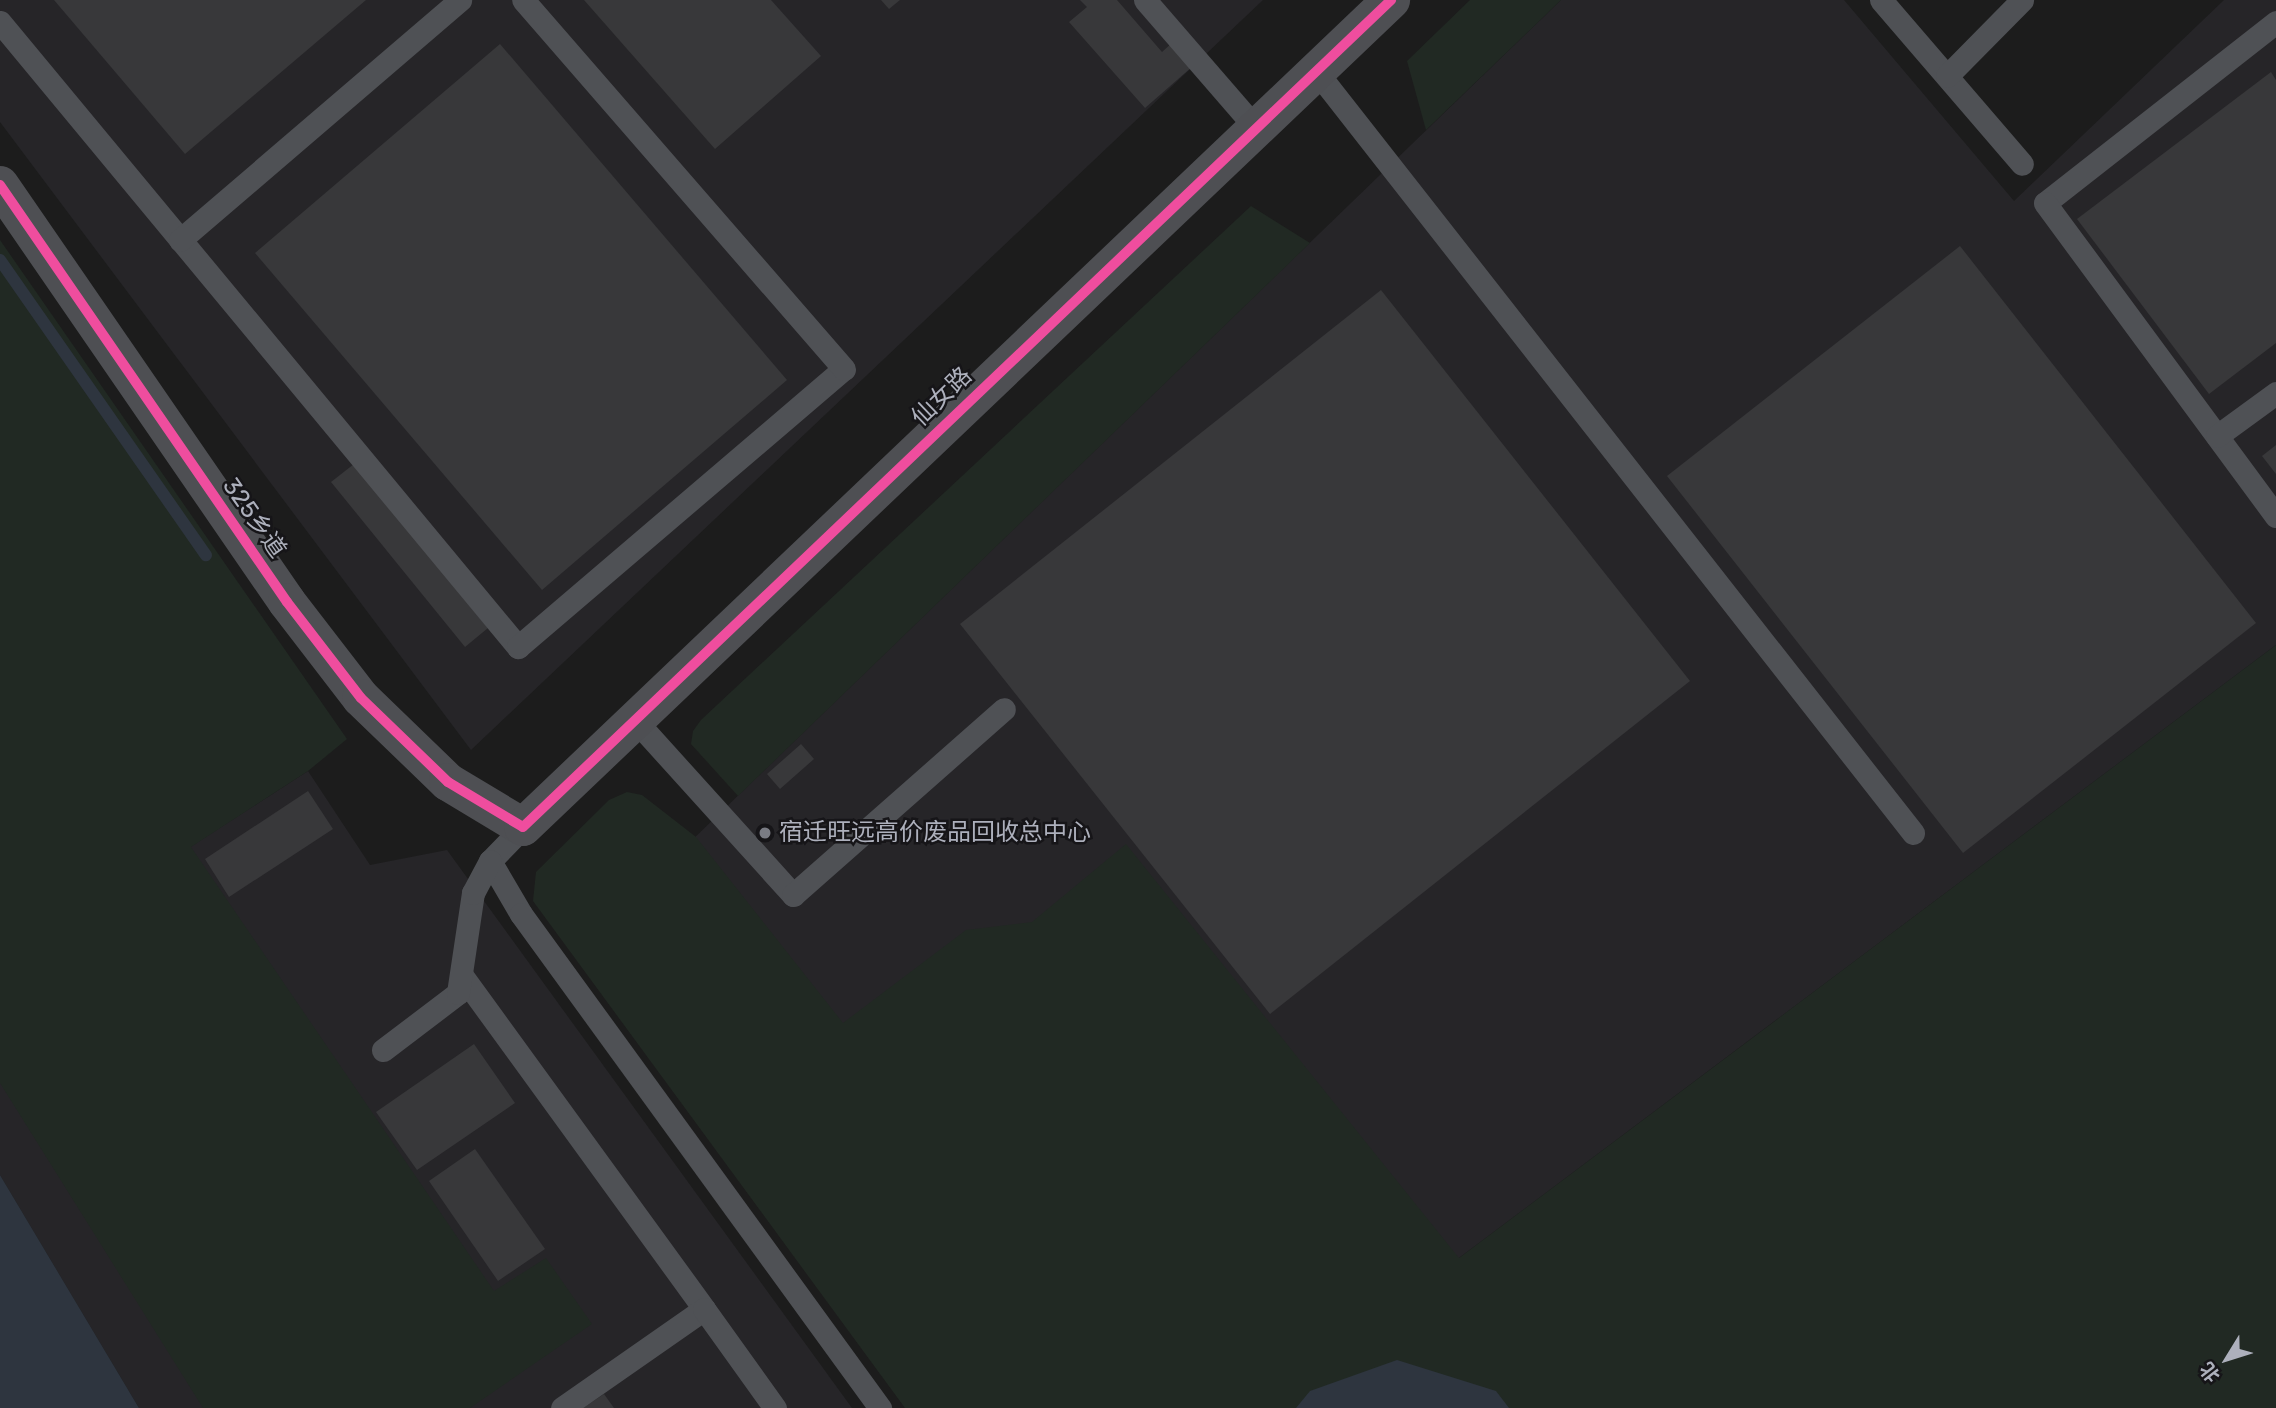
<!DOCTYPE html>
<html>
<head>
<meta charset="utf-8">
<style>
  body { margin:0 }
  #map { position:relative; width:2276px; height:1408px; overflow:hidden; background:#1c1c1c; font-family:Rubik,"Noto Sans SC",sans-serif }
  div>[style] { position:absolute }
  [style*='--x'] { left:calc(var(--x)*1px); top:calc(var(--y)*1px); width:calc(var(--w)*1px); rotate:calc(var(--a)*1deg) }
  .built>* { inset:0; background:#262528 }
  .green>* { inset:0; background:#212923 }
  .water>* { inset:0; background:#2e353f }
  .stream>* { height:12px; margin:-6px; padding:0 6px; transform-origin:6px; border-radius:6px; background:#2e353f }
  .building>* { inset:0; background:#38383a }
  .lane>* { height:23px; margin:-11.5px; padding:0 11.5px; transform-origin:11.5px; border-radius:11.5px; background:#4f5155 }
  .secondary>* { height:38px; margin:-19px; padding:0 19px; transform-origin:19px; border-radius:19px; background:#4e4f53 }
  .cycleway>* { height:10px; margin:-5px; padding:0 5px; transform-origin:5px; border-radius:5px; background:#ef4d9e }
  .dots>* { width:19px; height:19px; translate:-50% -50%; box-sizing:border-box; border:4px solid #161518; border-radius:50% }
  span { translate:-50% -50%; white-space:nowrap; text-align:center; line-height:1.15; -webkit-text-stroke:5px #161518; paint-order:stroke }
  .street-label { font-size:24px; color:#adb0bc }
  .poi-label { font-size:24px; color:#adb0bc }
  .left { translate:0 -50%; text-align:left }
  .north { position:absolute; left:2192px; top:1324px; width:70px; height:70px; -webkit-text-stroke:5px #161518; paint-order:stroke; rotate:232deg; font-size:19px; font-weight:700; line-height:28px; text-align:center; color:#adb0bc }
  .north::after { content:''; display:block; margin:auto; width:24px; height:32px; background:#adb0bc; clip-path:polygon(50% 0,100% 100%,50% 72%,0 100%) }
</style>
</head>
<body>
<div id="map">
  <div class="built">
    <i style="clip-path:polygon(0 0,1263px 0,471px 750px,0 122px)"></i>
    <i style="clip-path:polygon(1561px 0,1844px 0,2014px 201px,2224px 0,2276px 0,2276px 645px,1259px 1408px,628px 902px)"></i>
    <i style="clip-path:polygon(308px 771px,370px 865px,447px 850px,852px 1408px,139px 1408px,0 1175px,0 970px)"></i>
  </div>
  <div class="green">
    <i style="clip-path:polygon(1470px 0,1561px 0,1426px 130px,1407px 61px)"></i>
    <i style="clip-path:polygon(1251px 206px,1310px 243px,738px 796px,691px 744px,693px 731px,701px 720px)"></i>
    <i style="clip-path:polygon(0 240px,347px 739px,308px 771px,191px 847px,494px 1291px,546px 1258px,592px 1324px,470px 1408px,203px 1408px,0 1083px)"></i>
    <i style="clip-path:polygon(2276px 645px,2276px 1408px,905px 1408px,533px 901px,536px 872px,609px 800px,627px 792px,642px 795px,696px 837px,843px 1023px,966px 930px,1032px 922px,1126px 844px,1459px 1258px)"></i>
  </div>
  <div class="water">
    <i style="clip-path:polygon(0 1175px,139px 1408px,0 1408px)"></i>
    <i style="clip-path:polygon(1397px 1360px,1496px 1391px,1509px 1408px,1296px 1408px,1310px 1391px)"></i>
  </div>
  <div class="stream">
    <i style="--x:0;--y:260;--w:360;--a:55.1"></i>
  </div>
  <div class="building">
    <i style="clip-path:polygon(54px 0,366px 0,185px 154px)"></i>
    <i style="clip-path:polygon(584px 0,771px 0,821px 56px,715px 149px)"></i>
    <i style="clip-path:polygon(881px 0,900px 0,889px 9px)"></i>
    <i style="clip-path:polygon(1080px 0,1117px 0,1162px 52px,1173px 42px,1193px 66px,1145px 108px,1069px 22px,1087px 7px)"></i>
    <i style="clip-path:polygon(500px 44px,787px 380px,542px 590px,255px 253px)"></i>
    <i style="clip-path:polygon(2271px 72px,2276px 80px,2276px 343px,2209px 394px,2077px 219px)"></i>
    <i style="clip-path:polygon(1960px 246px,2256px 623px,1963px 853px,1667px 476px)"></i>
    <i style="clip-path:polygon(1381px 290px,1690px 681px,1270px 1014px,960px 624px)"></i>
    <i style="clip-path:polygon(2276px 445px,2276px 474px,2262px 456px)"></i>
    <i style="clip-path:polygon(354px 464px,488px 628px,465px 647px,331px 482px)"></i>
    <i style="clip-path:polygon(801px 744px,814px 759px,780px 789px,767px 774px)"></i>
    <i style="clip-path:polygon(308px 791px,333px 829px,229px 897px,205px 859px)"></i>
    <i style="clip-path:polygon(474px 1044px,515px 1103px,417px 1170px,376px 1112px)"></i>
    <i style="clip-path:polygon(475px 1149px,545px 1249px,498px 1281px,429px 1181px)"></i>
    <i style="clip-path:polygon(604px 1394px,614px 1408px,583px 1408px)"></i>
  </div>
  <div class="lane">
    <i style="--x:1145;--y:0;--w:169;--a:49.1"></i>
    <i style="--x:1881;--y:0;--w:216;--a:49.3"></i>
    <i style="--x:0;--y:22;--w:812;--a:50.35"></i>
    <i style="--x:518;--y:647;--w:428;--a:-40.5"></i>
    <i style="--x:844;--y:369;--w:489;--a:-131"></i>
    <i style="--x:2276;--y:22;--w:293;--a:141.9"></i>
    <i style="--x:2045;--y:203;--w:389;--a:53.6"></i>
    <i style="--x:1316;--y:71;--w:968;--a:51.92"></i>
    <i style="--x:1947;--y:76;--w:107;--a:-45.4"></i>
    <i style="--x:180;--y:240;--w:369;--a:-40.6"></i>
    <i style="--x:2217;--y:436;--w:73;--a:-36.1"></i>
    <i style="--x:635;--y:720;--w:236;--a:47.9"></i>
    <i style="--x:793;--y:895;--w:281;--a:-41.4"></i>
    <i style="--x:523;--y:827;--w:47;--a:134.1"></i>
    <i style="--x:490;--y:861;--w:61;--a:59.7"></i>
    <i style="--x:521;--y:914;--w:611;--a:53.99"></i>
    <i style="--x:463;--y:977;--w:410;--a:54"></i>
    <i style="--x:704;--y:1309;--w:173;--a:145.1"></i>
    <i style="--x:383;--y:1050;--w:94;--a:-37.2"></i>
    <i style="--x:458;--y:993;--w:101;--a:-81.5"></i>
    <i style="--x:473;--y:893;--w:36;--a:-62"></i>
    <i style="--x:704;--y:1309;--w:122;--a:54.4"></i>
  </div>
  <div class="secondary">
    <i style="--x:0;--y:185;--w:506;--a:55.46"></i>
    <i style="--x:287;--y:602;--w:121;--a:52.4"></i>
    <i style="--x:361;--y:698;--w:121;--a:44"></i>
    <i style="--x:448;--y:782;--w:87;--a:31"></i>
    <i style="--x:523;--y:827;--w:1199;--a:-43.61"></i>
  </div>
  <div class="cycleway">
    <i style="--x:0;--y:185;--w:506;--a:55.46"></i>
    <i style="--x:287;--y:602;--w:121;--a:52.4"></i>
    <i style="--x:361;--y:698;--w:121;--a:44"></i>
    <i style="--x:448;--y:782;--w:87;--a:31"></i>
    <i style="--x:523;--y:827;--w:1199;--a:-43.61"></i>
  </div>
  <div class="dots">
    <i style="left:765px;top:833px;background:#7a7c84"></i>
  </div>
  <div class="street-label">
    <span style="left:942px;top:397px;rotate:-44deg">仙女路</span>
    <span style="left:254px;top:518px;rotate:55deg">325乡道</span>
  </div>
  <div class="poi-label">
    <span class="left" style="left:779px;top:833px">宿迁旺远高价废品回收总中心</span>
  </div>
  <div class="north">北</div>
</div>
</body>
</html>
